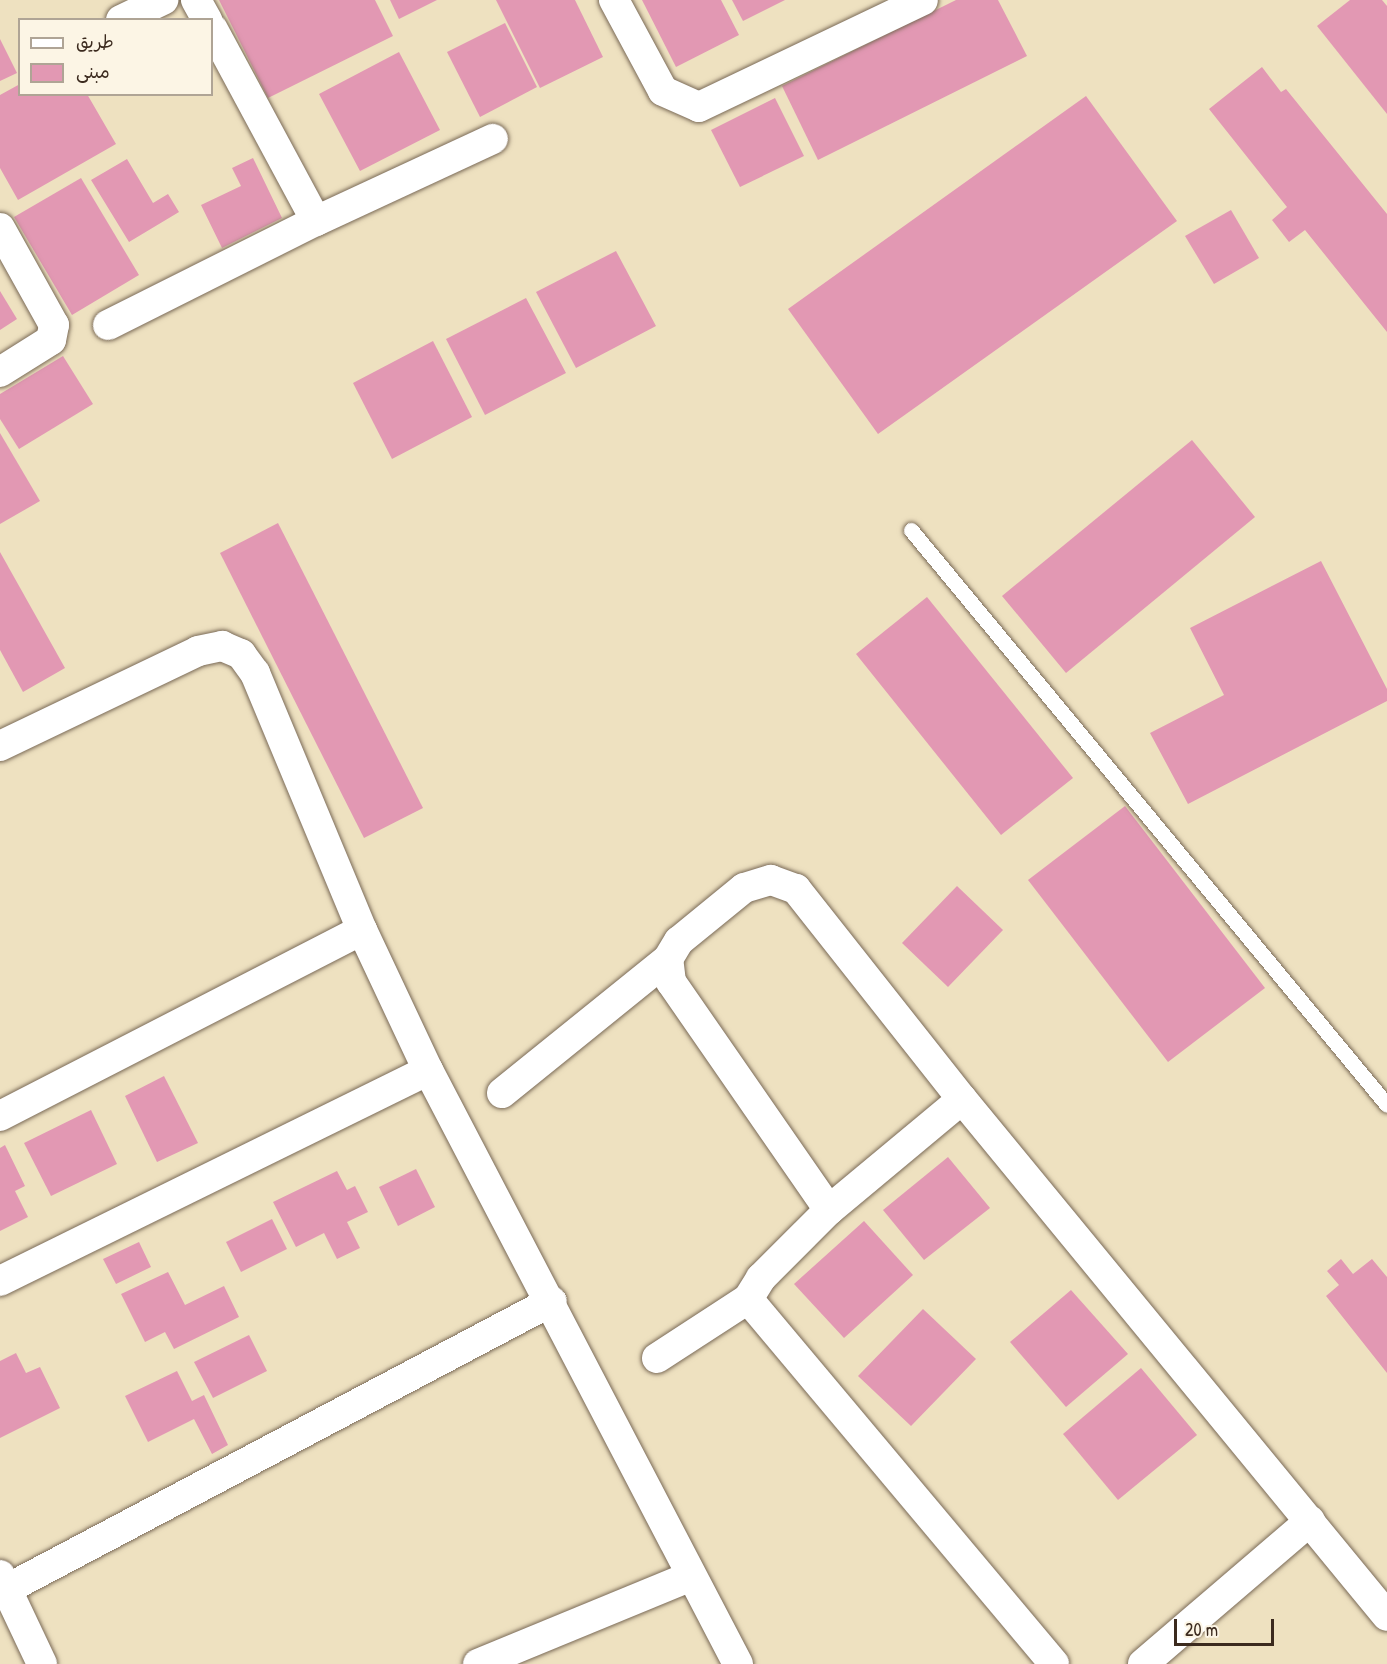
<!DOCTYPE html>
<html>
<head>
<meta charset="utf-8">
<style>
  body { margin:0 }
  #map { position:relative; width:1387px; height:1664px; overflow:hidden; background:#eee1c0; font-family:"Patrick Hand","Playpen Sans Arabic",sans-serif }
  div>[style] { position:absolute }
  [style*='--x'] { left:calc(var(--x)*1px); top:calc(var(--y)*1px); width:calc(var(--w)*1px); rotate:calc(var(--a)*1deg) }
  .building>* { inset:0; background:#e298b3 }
  .roads { filter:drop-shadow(0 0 2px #7a6a57) drop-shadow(0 0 2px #7a6a57) }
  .lane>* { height:15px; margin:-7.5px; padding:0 7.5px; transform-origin:7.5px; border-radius:7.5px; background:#fff }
  .street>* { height:30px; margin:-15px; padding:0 15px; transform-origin:15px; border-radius:15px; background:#fff }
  span { translate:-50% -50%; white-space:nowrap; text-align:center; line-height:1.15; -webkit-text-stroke:5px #fcf5e5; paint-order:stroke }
  .legend { position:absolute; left:18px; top:18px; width:195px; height:78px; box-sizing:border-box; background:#fcf5e5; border:2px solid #afa495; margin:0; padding:8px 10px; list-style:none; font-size:18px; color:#3b2a1e }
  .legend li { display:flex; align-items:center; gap:12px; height:30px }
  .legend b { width:30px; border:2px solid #afa495 }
  .scale { position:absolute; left:1174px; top:1619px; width:100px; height:27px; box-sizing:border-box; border:3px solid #3b2a1e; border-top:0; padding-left:8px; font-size:18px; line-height:21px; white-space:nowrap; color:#3b2a1e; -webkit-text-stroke:4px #fcf5e5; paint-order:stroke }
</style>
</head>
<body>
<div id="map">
  <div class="building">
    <i style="clip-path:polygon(219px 0,375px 0,393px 36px,268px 98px)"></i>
    <i style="clip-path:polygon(390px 0,437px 0,399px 19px)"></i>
    <i style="clip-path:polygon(496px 0,575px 0,603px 57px,540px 88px)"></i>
    <i style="clip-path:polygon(642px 0,721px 0,739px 35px,676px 67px)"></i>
    <i style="clip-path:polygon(732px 0,785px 0,743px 21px)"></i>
    <i style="clip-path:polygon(956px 0,998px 0,1027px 56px,818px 160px,782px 86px)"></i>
    <i style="clip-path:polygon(1350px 0,1382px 0,1387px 6px,1387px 114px,1317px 26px)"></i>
    <i style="clip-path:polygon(505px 23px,537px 87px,480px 117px,447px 52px)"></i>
    <i style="clip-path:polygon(0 39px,17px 73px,0 81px)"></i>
    <i style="clip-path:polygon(399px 52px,440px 130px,360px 171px,319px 94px)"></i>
    <i style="clip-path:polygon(1262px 67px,1281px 92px,1286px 89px,1387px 214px,1387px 332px,1305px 230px,1289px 242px,1272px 220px,1287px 207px,1209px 109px)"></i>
    <i style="clip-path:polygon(20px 84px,20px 94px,87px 94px,116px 144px,18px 200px,0 168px,0 95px)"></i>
    <i style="clip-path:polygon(1086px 96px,1177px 221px,878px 434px,788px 309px)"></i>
    <i style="clip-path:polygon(775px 98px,804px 156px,740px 187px,711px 130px)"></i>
    <i style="clip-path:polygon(253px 158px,282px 218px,222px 248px,201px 205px,241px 186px,232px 168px)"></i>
    <i style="clip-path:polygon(127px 159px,153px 203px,168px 194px,179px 212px,129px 242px,91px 180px)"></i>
    <i style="clip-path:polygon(81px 178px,139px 275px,72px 315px,14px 217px)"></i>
    <i style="clip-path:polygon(1231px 210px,1259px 258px,1214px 284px,1185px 236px)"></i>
    <i style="clip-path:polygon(616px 251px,656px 326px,576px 368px,536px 292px)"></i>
    <i style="clip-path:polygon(0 291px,17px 319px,0 330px)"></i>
    <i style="clip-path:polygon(526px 298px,566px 373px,485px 415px,446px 339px)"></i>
    <i style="clip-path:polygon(433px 341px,472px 417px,392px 459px,353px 383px)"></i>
    <i style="clip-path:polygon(63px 356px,93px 404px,19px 449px,0 419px,0 394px)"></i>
    <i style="clip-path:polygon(0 433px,40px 501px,0 524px)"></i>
    <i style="clip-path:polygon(1192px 440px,1255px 517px,1066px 673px,1002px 596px)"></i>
    <i style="clip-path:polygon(278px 523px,423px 808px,364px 838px,220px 553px)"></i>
    <i style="clip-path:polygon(0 552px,65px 668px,23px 692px,0 650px)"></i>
    <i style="clip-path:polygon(1321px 561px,1387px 689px,1387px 701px,1188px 804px,1150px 733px,1224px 695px,1190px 628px)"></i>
    <i style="clip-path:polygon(927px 597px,1073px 778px,1001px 835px,856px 654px)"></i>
    <i style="clip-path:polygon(1125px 806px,1265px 988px,1168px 1062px,1028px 880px)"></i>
    <i style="clip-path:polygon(957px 886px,1003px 930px,948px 987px,902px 943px)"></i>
    <i style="clip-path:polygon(164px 1076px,198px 1143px,157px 1162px,125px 1096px)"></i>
    <i style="clip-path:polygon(91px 1110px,117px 1164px,51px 1196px,24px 1143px)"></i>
    <i style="clip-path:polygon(5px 1145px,25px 1186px,15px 1191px,28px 1217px,0 1231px,0 1148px)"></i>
    <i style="clip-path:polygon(948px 1157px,990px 1208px,924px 1260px,883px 1210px)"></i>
    <i style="clip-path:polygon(416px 1169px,435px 1207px,398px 1226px,379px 1187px)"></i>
    <i style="clip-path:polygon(337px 1171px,347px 1190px,355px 1186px,368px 1212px,347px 1222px,360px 1248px,337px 1259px,324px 1233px,296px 1247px,273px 1202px)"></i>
    <i style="clip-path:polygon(272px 1219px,287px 1249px,241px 1272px,226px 1242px)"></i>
    <i style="clip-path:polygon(864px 1221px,913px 1275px,844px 1338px,794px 1284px)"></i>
    <i style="clip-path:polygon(139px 1242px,151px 1267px,116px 1284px,103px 1259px)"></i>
    <i style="clip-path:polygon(1341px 1259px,1353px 1274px,1372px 1259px,1387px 1277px,1387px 1373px,1326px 1296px,1339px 1285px,1327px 1271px)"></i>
    <i style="clip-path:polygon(168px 1272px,185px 1305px,224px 1286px,239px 1317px,174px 1349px,165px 1332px,145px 1342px,121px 1294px)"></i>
    <i style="clip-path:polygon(1071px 1290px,1128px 1354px,1066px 1407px,1010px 1342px)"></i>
    <i style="clip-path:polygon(923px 1309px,976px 1359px,911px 1426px,858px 1376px)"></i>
    <i style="clip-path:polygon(249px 1335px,267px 1371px,213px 1398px,194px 1362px)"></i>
    <i style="clip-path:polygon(16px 1353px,26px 1373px,40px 1367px,60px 1408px,0 1438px,0 1361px)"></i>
    <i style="clip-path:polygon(1141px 1368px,1197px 1435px,1118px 1500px,1063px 1434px)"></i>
    <i style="clip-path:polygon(177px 1371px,192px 1401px,204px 1395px,228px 1445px,212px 1454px,194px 1419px,148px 1442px,125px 1396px)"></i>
  </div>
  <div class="roads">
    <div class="lane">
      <i style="--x:911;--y:530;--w:746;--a:50.38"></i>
    </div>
    <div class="street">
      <i style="--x:196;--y:0;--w:23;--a:61"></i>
      <i style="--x:614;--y:0;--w:103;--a:61.7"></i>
      <i style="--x:663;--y:91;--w:39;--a:24"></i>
      <i style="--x:699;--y:107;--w:248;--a:-25.5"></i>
      <i style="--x:121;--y:20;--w:47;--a:-25.5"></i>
      <i style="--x:316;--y:221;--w:195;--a:-24.9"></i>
      <i style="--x:0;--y:228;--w:111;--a:60.9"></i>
      <i style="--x:54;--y:325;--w:15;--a:101"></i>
      <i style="--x:51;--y:340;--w:60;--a:147.9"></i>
      <i style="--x:108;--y:325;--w:233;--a:-26.6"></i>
      <i style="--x:316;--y:221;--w:219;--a:-118.3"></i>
      <i style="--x:0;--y:746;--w:220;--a:-25.6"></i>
      <i style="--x:198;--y:651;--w:25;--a:-12"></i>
      <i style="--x:222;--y:646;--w:21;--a:23"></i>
      <i style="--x:241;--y:654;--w:24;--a:54"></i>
      <i style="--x:255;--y:673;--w:278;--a:67.4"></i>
      <i style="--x:362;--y:930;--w:155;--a:64.8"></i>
      <i style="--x:428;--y:1070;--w:670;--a:62.44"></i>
      <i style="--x:502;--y:1093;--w:213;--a:-38.9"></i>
      <i style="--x:0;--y:1116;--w:407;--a:-27.2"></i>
      <i style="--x:829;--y:1210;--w:277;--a:-124.7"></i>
      <i style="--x:671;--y:982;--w:23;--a:-97"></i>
      <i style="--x:668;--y:959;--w:21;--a:-59"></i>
      <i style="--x:679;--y:941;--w:84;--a:-39.2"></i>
      <i style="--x:744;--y:888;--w:28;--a:-17"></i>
      <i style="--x:771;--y:880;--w:27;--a:20"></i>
      <i style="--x:796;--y:889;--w:268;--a:51.7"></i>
      <i style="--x:962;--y:1099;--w:669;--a:50.58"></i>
      <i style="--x:0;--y:1281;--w:477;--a:-26.2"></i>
      <i style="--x:748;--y:1299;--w:476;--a:50"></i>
      <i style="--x:657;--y:1358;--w:108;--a:-33"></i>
      <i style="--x:748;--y:1299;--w:25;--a:-58"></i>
      <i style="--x:761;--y:1278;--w:96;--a:-45"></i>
      <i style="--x:829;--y:1210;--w:173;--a:-39.8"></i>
      <i style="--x:0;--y:1575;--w:98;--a:64.7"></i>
      <i style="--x:7;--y:1589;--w:616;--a:-27.85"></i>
      <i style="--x:478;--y:1664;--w:230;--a:-22.4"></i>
      <i style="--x:1143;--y:1664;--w:220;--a:-40.6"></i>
    </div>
  </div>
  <ul class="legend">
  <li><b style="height:8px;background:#fff"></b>طريق</li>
  <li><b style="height:16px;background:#e298b3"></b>مبنى</li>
  </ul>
  <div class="scale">20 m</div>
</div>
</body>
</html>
